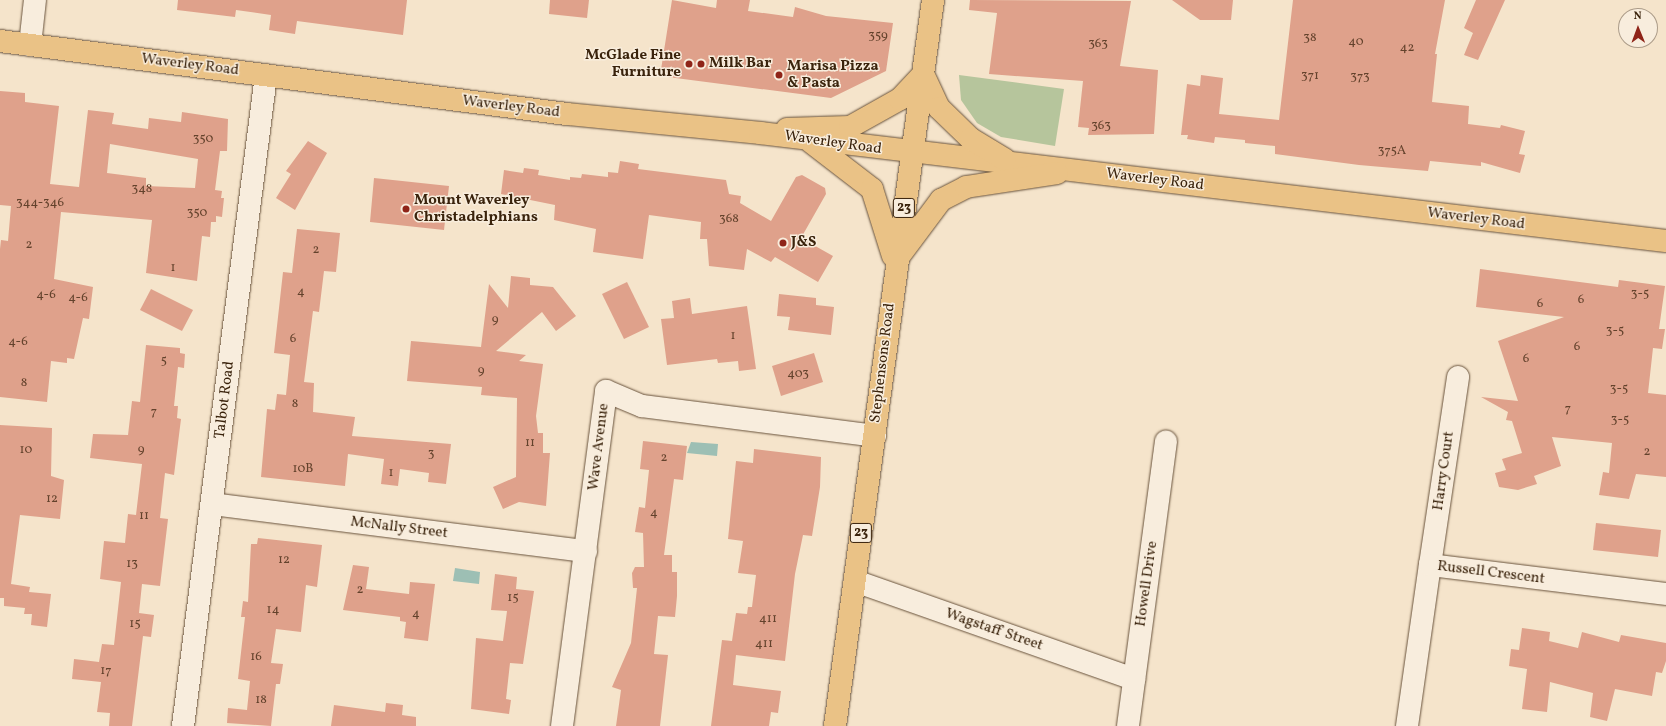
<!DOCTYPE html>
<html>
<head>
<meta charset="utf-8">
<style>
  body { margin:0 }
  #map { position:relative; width:1666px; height:726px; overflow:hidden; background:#f5e4cb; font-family:Vollkorn,serif }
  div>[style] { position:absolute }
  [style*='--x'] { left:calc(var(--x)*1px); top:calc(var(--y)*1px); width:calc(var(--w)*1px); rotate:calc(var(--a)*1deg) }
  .green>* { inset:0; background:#b6c59c }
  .water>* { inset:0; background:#9dbfb4 }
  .building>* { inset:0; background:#dfa18b }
  .roads { filter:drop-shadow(0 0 1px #69533c) drop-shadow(0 0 1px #69533c) }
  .minor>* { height:22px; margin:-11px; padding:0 11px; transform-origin:11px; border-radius:11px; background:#f8eddd }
  .major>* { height:22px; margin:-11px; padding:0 11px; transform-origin:11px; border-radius:11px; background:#eac286 }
  .dots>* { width:11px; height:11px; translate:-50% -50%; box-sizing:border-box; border:2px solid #f8eddd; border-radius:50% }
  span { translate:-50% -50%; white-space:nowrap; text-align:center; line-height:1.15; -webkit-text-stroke:3px #f8eddd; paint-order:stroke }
  .number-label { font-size:13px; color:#63422c }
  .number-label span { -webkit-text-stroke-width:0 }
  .shield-label span { padding:1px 3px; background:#f8eddd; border:1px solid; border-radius:3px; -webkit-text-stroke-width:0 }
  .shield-label { font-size:14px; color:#3a230c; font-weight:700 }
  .poi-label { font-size:15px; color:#3a230c; font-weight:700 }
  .right { translate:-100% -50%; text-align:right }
  .left { translate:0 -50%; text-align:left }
  .street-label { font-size:15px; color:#3a230c }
  .north { position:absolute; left:1618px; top:8px; width:40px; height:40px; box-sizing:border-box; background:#f8eddd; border:1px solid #ac9c89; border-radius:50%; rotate:359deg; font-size:11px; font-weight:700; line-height:16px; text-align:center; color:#3a230c }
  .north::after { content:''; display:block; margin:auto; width:14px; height:18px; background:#8f2418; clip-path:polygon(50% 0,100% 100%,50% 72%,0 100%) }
</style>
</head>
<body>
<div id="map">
  <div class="green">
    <i style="clip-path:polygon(959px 75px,1064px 89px,1055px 146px,1001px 137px,977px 123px,961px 100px)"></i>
  </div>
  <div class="water">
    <i style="clip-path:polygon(691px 442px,718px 444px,717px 456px,687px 453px)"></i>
    <i style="clip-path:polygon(455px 568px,480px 572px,479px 584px,453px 581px)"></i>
  </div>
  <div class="building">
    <i style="clip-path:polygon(178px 0,407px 0,403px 35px,297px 21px,295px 34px,269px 30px,271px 15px,236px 10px,235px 17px,177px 10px)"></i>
    <i style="clip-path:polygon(550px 0,589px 0,587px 18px,549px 14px)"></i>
    <i style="clip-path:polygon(672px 0,716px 8px,717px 0,750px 0,748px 11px,793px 17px,795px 7px,826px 16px,893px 23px,886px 71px,831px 98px,660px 76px)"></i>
    <i style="clip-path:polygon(970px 0,1131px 1px,1120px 66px,1158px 70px,1154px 134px,1088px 135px,1089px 128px,1078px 127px,1083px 81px,989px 74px,997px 13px,969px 10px)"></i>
    <i style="clip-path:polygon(1172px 0,1233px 0,1231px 20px,1200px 20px)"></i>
    <i style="clip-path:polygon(1293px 0,1445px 0,1435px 54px,1437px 54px,1432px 102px,1469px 106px,1468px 124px,1500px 128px,1501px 125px,1525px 131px,1519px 154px,1525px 155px,1520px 173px,1481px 162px,1481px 166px,1430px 161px,1428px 171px,1359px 165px,1275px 154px,1275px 146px,1245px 143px,1245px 140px,1215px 137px,1214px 143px,1187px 139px,1188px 135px,1181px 135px,1187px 84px,1200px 86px,1201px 75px,1223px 78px,1219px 114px,1279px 120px)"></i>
    <i style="clip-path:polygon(1476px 0,1505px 0,1478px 60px,1464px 55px,1473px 33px,1464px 28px)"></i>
    <i style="clip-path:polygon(evenodd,0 91px,25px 93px,25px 102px,59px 106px,50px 184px,79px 187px,88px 110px,114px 113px,112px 124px,148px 129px,149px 118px,181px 122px,182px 112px,228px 119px,227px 151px,220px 151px,215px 190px,222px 191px,221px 198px,224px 198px,222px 217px,216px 216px,216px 222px,211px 222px,210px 237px,202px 236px,197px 281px,146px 273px,152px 220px,61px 212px,54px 279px,93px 287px,89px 319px,83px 318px,74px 359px,67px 358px,67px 363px,51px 361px,47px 402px,0 397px,0 249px,1px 240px,8px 241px,11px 206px,0 205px,0 91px,110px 144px,198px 159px,195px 188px,146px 186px,146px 178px,107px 173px,110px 144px)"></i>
    <i style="clip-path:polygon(308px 141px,327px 153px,295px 210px,276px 198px,291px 174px,286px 171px)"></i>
    <i style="clip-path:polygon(620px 161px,639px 164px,638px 169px,726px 180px,729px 194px,741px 196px,740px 203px,771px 221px,796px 177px,802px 175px,825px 188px,826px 194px,801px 238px,833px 256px,818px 282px,775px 257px,771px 262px,747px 249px,744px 270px,709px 266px,707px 239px,700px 239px,701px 222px,649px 215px,643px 259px,593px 252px,596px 229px,554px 220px,555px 205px,501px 194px,504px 170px,523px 173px,524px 168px,539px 170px,538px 175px,570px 180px,570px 177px,581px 178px,582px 174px,608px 177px,608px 172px,618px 173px)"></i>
    <i style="clip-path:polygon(374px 178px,449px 186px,444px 230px,370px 222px)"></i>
    <i style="clip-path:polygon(297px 229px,340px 233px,336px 272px,324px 271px,319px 312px,313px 311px,304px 382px,314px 383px,313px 412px,355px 417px,352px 436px,451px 444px,446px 484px,428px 482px,429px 473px,400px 469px,398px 486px,381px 484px,384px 459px,348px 454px,345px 486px,261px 477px,267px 409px,275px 410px,277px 394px,286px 395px,290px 355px,274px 353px,283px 272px,292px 273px)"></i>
    <i style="clip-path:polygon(1480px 269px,1618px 287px,1619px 280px,1665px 286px,1659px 329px,1665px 329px,1662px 349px,1653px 348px,1648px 393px,1666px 395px,1666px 477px,1636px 474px,1629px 499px,1599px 495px,1603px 472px,1609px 473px,1612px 443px,1552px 437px,1561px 466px,1534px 476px,1537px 484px,1518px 490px,1499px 487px,1495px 473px,1506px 470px,1502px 459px,1522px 453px,1512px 421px,1506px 420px,1508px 412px,1481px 397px,1518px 401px,1498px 341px,1564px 317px,1476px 307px)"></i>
    <i style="clip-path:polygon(511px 276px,530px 278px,530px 285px,553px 287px,576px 316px,556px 331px,542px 312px,496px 351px,526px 355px,519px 361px,543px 364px,536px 416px,538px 433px,543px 433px,543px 453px,550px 453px,546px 506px,519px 502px,503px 509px,493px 487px,516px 477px,517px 398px,481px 395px,482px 387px,407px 381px,411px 341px,481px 347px,489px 284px,508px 308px)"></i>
    <i style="clip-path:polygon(627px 282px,649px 327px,624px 339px,602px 294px)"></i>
    <i style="clip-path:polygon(151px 289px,193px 310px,182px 331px,140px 310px)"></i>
    <i style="clip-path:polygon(779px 294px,816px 298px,816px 305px,834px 307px,831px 335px,788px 330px,790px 317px,777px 316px)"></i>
    <i style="clip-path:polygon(690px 298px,692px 314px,747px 306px,756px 369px,739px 371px,738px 361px,718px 363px,717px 359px,667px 365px,661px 319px,674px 318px,672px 301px)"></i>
    <i style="clip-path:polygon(146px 345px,180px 348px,180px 353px,185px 354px,184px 368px,178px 367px,174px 406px,178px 406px,177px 418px,181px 419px,174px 475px,165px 473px,160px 518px,168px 519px,160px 586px,142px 584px,139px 613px,154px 615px,151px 637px,143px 636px,132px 726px,109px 726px,110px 713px,97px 712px,101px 682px,72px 679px,74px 659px,99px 662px,102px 644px,114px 645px,121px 582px,100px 579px,104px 541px,125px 543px,128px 514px,136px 515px,142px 464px,90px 458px,93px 434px,128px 435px,132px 401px,140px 402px)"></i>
    <i style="clip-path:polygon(814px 353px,823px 382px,781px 396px,772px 366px)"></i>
    <i style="clip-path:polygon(0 425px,52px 428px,51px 476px,64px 480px,60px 519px,20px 515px,11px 584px,30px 587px,29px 592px,51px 594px,47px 627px,31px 625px,32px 614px,24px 614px,25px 608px,4px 606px,4px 598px,0 598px)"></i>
    <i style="clip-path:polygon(643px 441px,687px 446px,683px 480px,674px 479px,664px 555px,672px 555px,672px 572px,677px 572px,677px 596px,675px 617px,658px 616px,654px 654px,668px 655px,660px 726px,616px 726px,621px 690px,612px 687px,631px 643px,637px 588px,633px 588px,632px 573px,635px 567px,644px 567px,643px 533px,635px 532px,639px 507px,645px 508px,649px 470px,640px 469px)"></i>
    <i style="clip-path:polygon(754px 449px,821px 457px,820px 487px,812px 536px,803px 535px,795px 574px,785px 661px,736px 655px,733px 685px,781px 691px,778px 713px,771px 712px,769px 726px,711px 726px,722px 640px,732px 641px,736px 613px,747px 614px,748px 607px,752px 607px,756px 575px,738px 573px,743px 541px,728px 539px,736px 461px,753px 463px)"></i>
    <i style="clip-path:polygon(1596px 523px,1661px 530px,1658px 557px,1593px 550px)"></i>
    <i style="clip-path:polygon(258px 538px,322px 545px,317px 587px,306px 585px,301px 632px,276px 629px,271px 663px,283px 664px,280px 684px,276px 684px,271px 726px,227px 723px,228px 708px,247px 710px,250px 681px,238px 679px,245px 617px,241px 617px,243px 601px,248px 602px,251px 544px,257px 544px)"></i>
    <i style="clip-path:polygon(353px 565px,369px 567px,366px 589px,409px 594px,410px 582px,435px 584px,428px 641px,404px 638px,406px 622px,400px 621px,400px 617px,343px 610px)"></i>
    <i style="clip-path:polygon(495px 574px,517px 577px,516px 589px,534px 591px,523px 664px,510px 663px,506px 699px,511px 700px,509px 714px,471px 709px,476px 638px,503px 641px,507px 611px,491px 610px)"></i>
    <i style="clip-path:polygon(1522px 628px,1550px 632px,1549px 641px,1578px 648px,1582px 632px,1619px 642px,1621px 635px,1666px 643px,1666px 661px,1662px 673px,1656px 672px,1652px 696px,1615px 689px,1607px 721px,1590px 717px,1593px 693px,1550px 682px,1547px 712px,1522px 709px,1527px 669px,1509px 666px,1511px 649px,1519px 650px)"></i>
    <i style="clip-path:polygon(386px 703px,403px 705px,402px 715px,416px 717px,416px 726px,331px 726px,334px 705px,385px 712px)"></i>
  </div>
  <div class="roads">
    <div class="minor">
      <i style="--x:30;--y:45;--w:45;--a:-83.7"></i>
      <i style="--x:212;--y:504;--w:377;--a:7.2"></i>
      <i style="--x:1430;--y:565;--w:190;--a:-81.5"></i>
      <i style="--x:855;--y:581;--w:296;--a:19.4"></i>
      <i style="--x:183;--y:726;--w:656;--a:-82.73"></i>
      <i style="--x:562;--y:726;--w:338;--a:-82.5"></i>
      <i style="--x:606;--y:391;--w:39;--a:23"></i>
      <i style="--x:642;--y:406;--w:235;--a:7.3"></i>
      <i style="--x:1128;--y:726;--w:287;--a:-82.4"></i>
      <i style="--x:1407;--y:726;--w:163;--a:-81.9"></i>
      <i style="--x:1430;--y:565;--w:238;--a:7"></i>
    </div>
    <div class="major">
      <i style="--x:0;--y:41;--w:572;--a:7.34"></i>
      <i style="--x:567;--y:114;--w:194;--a:5.6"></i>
      <i style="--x:760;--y:133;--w:912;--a:6.8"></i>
      <i style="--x:923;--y:74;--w:38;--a:65"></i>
      <i style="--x:939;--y:108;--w:45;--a:44.1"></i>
      <i style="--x:971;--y:139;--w:39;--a:31"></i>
      <i style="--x:787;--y:129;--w:63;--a:-1.8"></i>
      <i style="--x:850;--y:127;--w:57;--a:-29.2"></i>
      <i style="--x:900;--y:99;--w:34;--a:-47"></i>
      <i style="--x:811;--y:142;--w:77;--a:37.6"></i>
      <i style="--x:872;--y:189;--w:70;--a:72.6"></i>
      <i style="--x:900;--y:255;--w:69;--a:-53.3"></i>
      <i style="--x:941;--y:200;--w:28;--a:-27"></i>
      <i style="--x:966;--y:187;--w:92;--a:-8.7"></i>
      <i style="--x:835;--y:726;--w:733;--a:-82.31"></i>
    </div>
  </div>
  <div class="dots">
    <i style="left:689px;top:64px;background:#8f2418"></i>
    <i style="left:701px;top:64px;background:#8f2418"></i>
    <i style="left:779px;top:75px;background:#8f2418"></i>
    <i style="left:406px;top:209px;background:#8f2418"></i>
    <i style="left:783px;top:243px;background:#8f2418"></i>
  </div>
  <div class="number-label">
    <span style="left:878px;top:36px">359</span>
    <span style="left:1310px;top:38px">38</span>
    <span style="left:1356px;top:42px">40</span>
    <span style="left:1098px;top:44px">363</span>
    <span style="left:1407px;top:48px">42</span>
    <span style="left:1310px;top:76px">371</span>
    <span style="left:1360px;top:77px">373</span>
    <span style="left:1101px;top:126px">363</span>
    <span style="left:203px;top:139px">350</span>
    <span style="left:1392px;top:151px">375A</span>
    <span style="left:142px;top:189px">348</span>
    <span style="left:40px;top:203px">344-346</span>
    <span style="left:197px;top:213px">350</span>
    <span style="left:729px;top:219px">368</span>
    <span style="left:29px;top:245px">2</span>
    <span style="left:316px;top:250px">2</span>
    <span style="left:173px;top:268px">1</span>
    <span style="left:301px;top:292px">4</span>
    <span style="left:1640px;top:294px">3-5</span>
    <span style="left:46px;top:295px">4-6</span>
    <span style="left:78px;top:298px">4-6</span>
    <span style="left:1581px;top:300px">6</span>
    <span style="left:1540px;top:304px">6</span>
    <span style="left:495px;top:320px">9</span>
    <span style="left:1615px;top:331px">3-5</span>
    <span style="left:733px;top:336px">1</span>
    <span style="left:293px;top:339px">6</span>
    <span style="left:18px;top:342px">4-6</span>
    <span style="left:1577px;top:347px">6</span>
    <span style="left:1526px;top:359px">6</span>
    <span style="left:164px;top:361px">5</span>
    <span style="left:481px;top:371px">9</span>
    <span style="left:798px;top:374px">403</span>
    <span style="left:24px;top:383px">8</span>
    <span style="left:1619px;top:389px">3-5</span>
    <span style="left:295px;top:404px">8</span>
    <span style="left:1568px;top:409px">7</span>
    <span style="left:154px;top:412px">7</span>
    <span style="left:1620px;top:420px">3-5</span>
    <span style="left:530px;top:443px">11</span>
    <span style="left:26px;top:450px">10</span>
    <span style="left:141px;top:450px">9</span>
    <span style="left:1647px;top:452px">2</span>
    <span style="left:431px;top:454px">3</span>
    <span style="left:664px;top:458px">2</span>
    <span style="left:303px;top:469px">10B</span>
    <span style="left:391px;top:473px">1</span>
    <span style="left:52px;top:499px">12</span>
    <span style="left:654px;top:513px">4</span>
    <span style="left:144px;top:516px">11</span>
    <span style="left:284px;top:560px">12</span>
    <span style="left:132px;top:564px">13</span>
    <span style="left:360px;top:590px">2</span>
    <span style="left:513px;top:598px">15</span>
    <span style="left:273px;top:610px">14</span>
    <span style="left:416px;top:614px">4</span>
    <span style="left:768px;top:619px">411</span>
    <span style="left:135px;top:624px">15</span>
    <span style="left:764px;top:644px">411</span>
    <span style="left:256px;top:657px">16</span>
    <span style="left:106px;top:671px">17</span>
    <span style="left:261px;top:700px">18</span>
  </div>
  <div class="shield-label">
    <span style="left:904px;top:208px">23</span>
    <span style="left:861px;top:533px">23</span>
  </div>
  <div class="poi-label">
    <span class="right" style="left:681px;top:64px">McGlade Fine<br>Furniture</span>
    <span class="left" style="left:709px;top:64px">Milk Bar</span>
    <span class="left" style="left:787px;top:75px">Marisa Pizza<br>&amp; Pasta</span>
    <span class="left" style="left:414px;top:209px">Mount Waverley<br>Christadelphians</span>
    <span class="left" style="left:791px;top:243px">J&amp;S</span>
  </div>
  <div class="street-label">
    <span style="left:190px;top:65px;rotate:7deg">Waverley Road</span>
    <span style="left:511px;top:107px;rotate:7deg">Waverley Road</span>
    <span style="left:833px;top:143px;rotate:8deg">Waverley Road</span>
    <span style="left:1155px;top:180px;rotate:7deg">Waverley Road</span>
    <span style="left:1476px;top:219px;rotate:7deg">Waverley Road</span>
    <span style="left:883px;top:363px;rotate:-83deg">Stephensons Road</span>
    <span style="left:225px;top:400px;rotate:-83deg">Talbot Road</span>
    <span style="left:599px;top:447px;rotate:-83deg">Wave Avenue</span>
    <span style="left:1444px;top:471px;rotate:-82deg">Harry Court</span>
    <span style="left:399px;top:528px;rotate:7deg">McNally Street</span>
    <span style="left:1491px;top:573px;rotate:7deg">Russell Crescent</span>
    <span style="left:1147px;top:584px;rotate:-82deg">Howell Drive</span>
    <span style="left:994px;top:630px;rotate:19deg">Wagstaff Street</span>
  </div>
  <div class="north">N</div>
</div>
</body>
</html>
